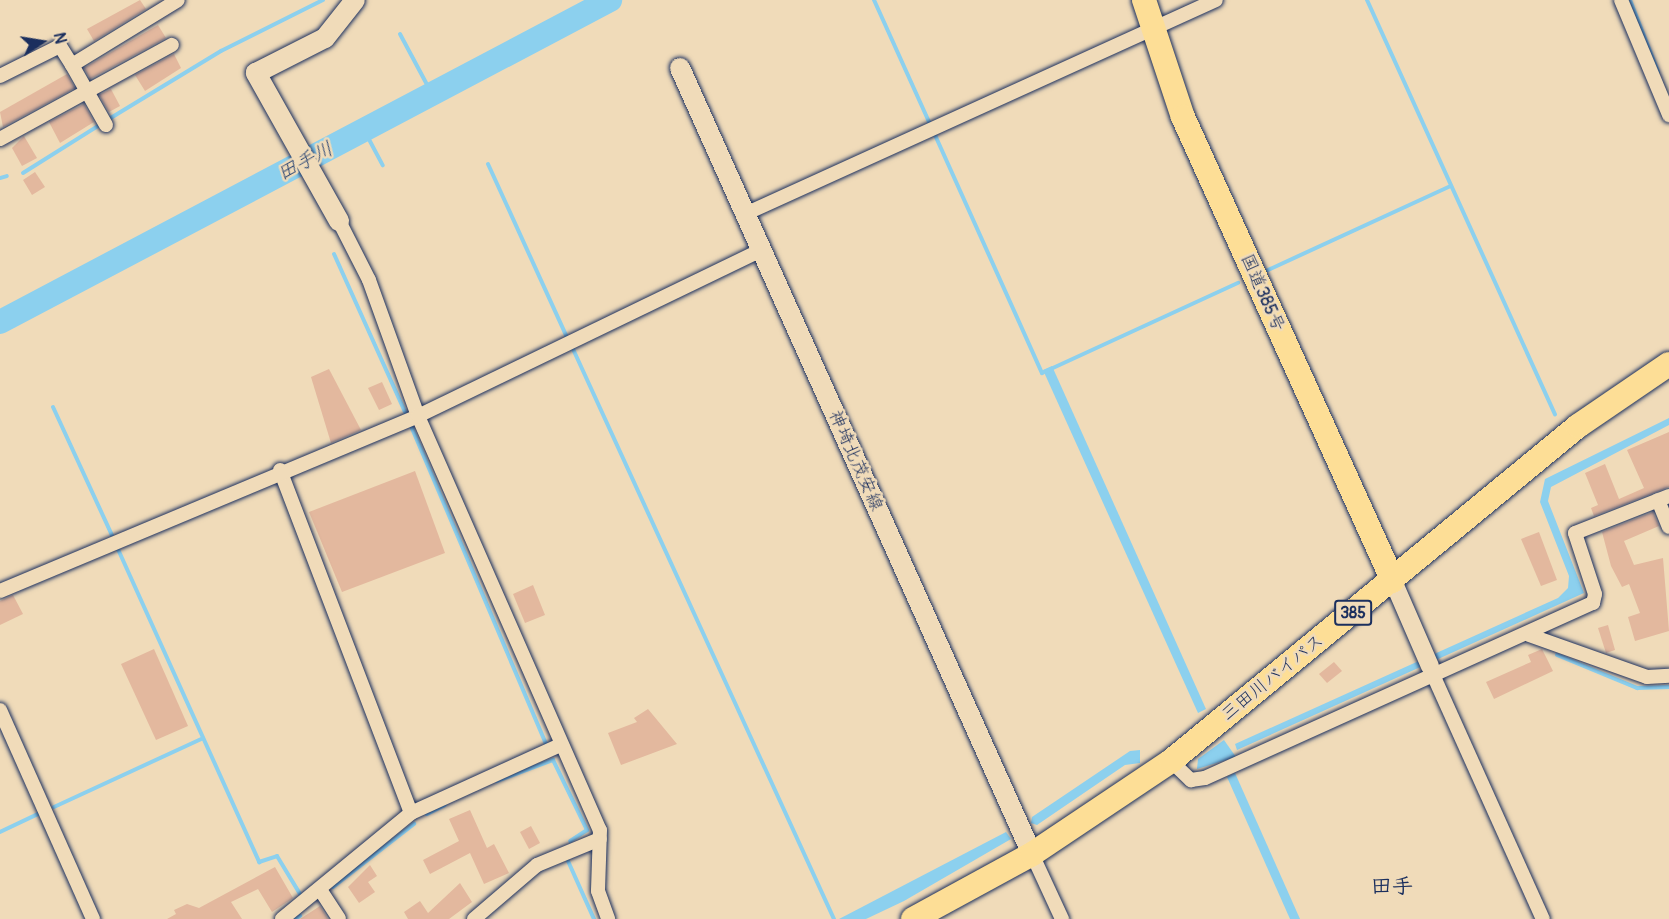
<!DOCTYPE html>
<html>
<head>
<meta charset="utf-8">
<style>
  body { margin:0 }
  #map { position:relative; width:1669px; height:919px; overflow:hidden; background:#f0dbb9; font-family:Pangolin,"Klee One",sans-serif }
  div>[style] { position:absolute }
  [style*='--x'] { left:calc(var(--x)*1px); top:calc(var(--y)*1px); width:calc(var(--w)*1px); rotate:calc(var(--a)*1deg) }
  .water>* { inset:0; background:#8cd0ee }
  .stream>* { height:4px; margin:-2px; padding:0 2px; transform-origin:2px; border-radius:2px; background:#8cd0ee }
  .river>* { height:24px; margin:-12px; padding:0 12px; transform-origin:12px; border-radius:12px; background:#8cd0ee }
  .building>* { inset:0; background:#e3b89e }
  .roads { filter:drop-shadow(0 0 2px #1b2f5e) drop-shadow(0 0 2px #1b2f5e) }
  .minor>* { height:14px; margin:-7px; padding:0 7px; transform-origin:7px; border-radius:7px; background:#f0dbb9 }
  .tertiary>* { height:18px; margin:-9px; padding:0 9px; transform-origin:9px; border-radius:9px; background:#f0dbb9 }
  .secondary>* { height:20px; margin:-10px; padding:0 10px; transform-origin:10px; border-radius:10px; background:#f0dbb9 }
  .trunk>* { height:24px; margin:-12px; padding:0 12px; transform-origin:12px; border-radius:12px; background:#fdde96 }
  span { translate:-50% -50%; white-space:nowrap; text-align:center; line-height:1.15; -webkit-text-stroke:5px #f0dbb9; paint-order:stroke }
  .shield-label span { padding:2px 4px; background:#f0dbb9; border:2px solid; border-radius:4px; -webkit-text-stroke-width:0 }
  .shield-label { font-size:16px; color:#1b2f5e; font-weight:700 }
  .street-label { font-size:18px; color:#1b2f5e }
  .water-label { font-size:20px; color:#2c4774; font-style:italic }
  .quarter-label { font-size:21px; color:#1b2f5e; font-weight:700 }
  .north { position:absolute; left:12px; top:12px; width:60px; height:60px; -webkit-text-stroke:4px #f0dbb9; paint-order:stroke; rotate:78deg; font-size:16px; font-weight:700; line-height:24px; text-align:center; color:#1b2f5e }
  .north::after { content:''; display:block; margin:auto; width:21px; height:27px; background:#1b2f5e; clip-path:polygon(50% 0,100% 100%,50% 72%,0 100%) }
</style>
</head>
<body>
<div id="map">
  <div class="water">
    <i style="clip-path:polygon(1052px 366px,1206px 709px,1198px 713px,1043px 370px)"></i>
    <i style="clip-path:polygon(1669px 418px,1669px 425px,1551px 487px,1548px 501px,1584px 593px,1237px 750px,1235px 744px,1558px 598px,1568px 588px,1569px 576px,1540px 502px,1545px 479px)"></i>
    <i style="clip-path:polygon(1224px 740px,1236px 757px,1197px 769px,1198px 759px)"></i>
    <i style="clip-path:polygon(1140px 750px,1140px 763px,1125px 765px,1037px 825px,1031px 823px,1032px 817px,1130px 751px)"></i>
    <i style="clip-path:polygon(1235px 773px,1300px 919px,1290px 919px,1227px 777px)"></i>
    <i style="clip-path:polygon(1006px 832px,1011px 839px,904px 901px,866px 919px,839px 919px)"></i>
  </div>
  <div class="stream">
    <i style="--x:874;--y:0;--w:136;--a:65.7"></i>
    <i style="--x:1367;--y:0;--w:455;--a:65.6"></i>
    <i style="--x:1630;--y:0;--w:77;--a:68.7"></i>
    <i style="--x:400;--y:34;--w:68;--a:61.9"></i>
    <i style="--x:109;--y:119;--w:131;--a:-31.3"></i>
    <i style="--x:221;--y:51;--w:114;--a:-26.6"></i>
    <i style="--x:364;--y:130;--w:40;--a:62"></i>
    <i style="--x:935;--y:135;--w:261;--a:65.8"></i>
    <i style="--x:1042;--y:373;--w:216;--a:-24.7"></i>
    <i style="--x:488;--y:164;--w:190;--a:65.5"></i>
    <i style="--x:23;--y:173;--w:92;--a:-32.1"></i>
    <i style="--x:0;--y:178;--w:7;--a:-16"></i>
    <i style="--x:334;--y:254;--w:173;--a:65.8"></i>
    <i style="--x:1268;--y:270;--w:201;--a:-24.7"></i>
    <i style="--x:573;--y:349;--w:627;--a:65.4"></i>
    <i style="--x:53;--y:407;--w:141;--a:65.3"></i>
    <i style="--x:411;--y:426;--w:345;--a:67"></i>
    <i style="--x:117;--y:547;--w:346;--a:65.7"></i>
    <i style="--x:259;--y:862;--w:19;--a:-18"></i>
    <i style="--x:277;--y:856;--w:44;--a:58.8"></i>
    <i style="--x:1557;--y:655;--w:87;--a:22.4"></i>
    <i style="--x:1637;--y:688;--w:32;--a:-2"></i>
    <i style="--x:497;--y:781;--w:60;--a:-20.6"></i>
    <i style="--x:553;--y:760;--w:78;--a:64.1"></i>
    <i style="--x:587;--y:830;--w:20;--a:147"></i>
    <i style="--x:54;--y:807;--w:164;--a:-24.8"></i>
    <i style="--x:427;--y:814;--w:20;--a:-27"></i>
    <i style="--x:0;--y:832;--w:44;--a:-25.4"></i>
    <i style="--x:568;--y:861;--w:64;--a:65.9"></i>
    <i style="--x:333;--y:887;--w:103;--a:-37.9"></i>
    <i style="--x:295;--y:919;--w:6;--a:-31"></i>
  </div>
  <div class="river">
    <i style="--x:0;--y:322;--w:690;--a:-27.83"></i>
  </div>
  <div class="building">
    <i style="clip-path:polygon(140px 0,146px 9px,94px 41px,87px 29px)"></i>
    <i style="clip-path:polygon(158px 25px,166px 38px,90px 79px,84px 68px)"></i>
    <i style="clip-path:polygon(174px 54px,181px 68px,145px 91px,135px 75px)"></i>
    <i style="clip-path:polygon(67px 74px,75px 88px,3px 127px,0 112px)"></i>
    <i style="clip-path:polygon(111px 89px,120px 106px,109px 112px,99px 95px)"></i>
    <i style="clip-path:polygon(84px 104px,94px 122px,60px 143px,49px 122px)"></i>
    <i style="clip-path:polygon(24px 136px,37px 158px,22px 166px,12px 148px)"></i>
    <i style="clip-path:polygon(35px 172px,45px 187px,32px 195px,23px 180px)"></i>
    <i style="clip-path:polygon(329px 369px,361px 430px,331px 443px,311px 377px)"></i>
    <i style="clip-path:polygon(382px 382px,392px 404px,379px 410px,368px 388px)"></i>
    <i style="clip-path:polygon(1669px 432px,1669px 487px,1594px 516px,1591px 508px,1598px 505px,1585px 473px,1605px 464px,1619px 499px,1644px 488px,1627px 450px)"></i>
    <i style="clip-path:polygon(415px 471px,445px 553px,342px 592px,309px 512px)"></i>
    <i style="clip-path:polygon(1653px 512px,1659px 526px,1624px 541px,1634px 565px,1663px 558px,1669px 631px,1635px 641px,1628px 617px,1640px 613px,1629px 584px,1622px 587px,1611px 566px,1602px 532px)"></i>
    <i style="clip-path:polygon(1539px 532px,1557px 580px,1541px 586px,1521px 539px)"></i>
    <i style="clip-path:polygon(533px 585px,545px 615px,525px 623px,513px 594px)"></i>
    <i style="clip-path:polygon(13px 595px,23px 614px,0 625px,0 601px)"></i>
    <i style="clip-path:polygon(1608px 625px,1615px 650px,1606px 653px,1598px 628px)"></i>
    <i style="clip-path:polygon(154px 649px,188px 726px,156px 740px,121px 664px)"></i>
    <i style="clip-path:polygon(1542px 649px,1553px 671px,1494px 699px,1486px 682px,1531px 662px,1528px 655px)"></i>
    <i style="clip-path:polygon(1334px 662px,1342px 671px,1327px 683px,1319px 674px)"></i>
    <i style="clip-path:polygon(648px 709px,677px 744px,621px 765px,608px 733px,637px 722px,634px 718px)"></i>
    <i style="clip-path:polygon(470px 810px,487px 848px,494px 844px,509px 873px,484px 884px,470px 853px,430px 874px,423px 860px,459px 841px,449px 819px)"></i>
    <i style="clip-path:polygon(531px 826px,540px 843px,529px 849px,520px 832px)"></i>
    <i style="clip-path:polygon(370px 865px,377px 876px,368px 882px,375px 892px,359px 903px,348px 887px)"></i>
    <i style="clip-path:polygon(275px 867px,293px 898px,272px 912px,258px 889px,231px 902px,242px 919px,167px 919px,176px 914px,174px 910px,187px 904px,199px 908px)"></i>
    <i style="clip-path:polygon(460px 883px,472px 902px,449px 919px,408px 919px,404px 912px,420px 901px,428px 913px)"></i>
    <i style="clip-path:polygon(320px 906px,328px 919px,300px 919px)"></i>
  </div>
  <div class="roads">
    <div class="minor">
      <i style="--x:1621;--y:0;--w:125;--a:67.3"></i>
      <i style="--x:72;--y:65;--w:69;--a:60.5"></i>
      <i style="--x:0;--y:76;--w:67;--a:-26.6"></i>
      <i style="--x:60;--y:46;--w:22;--a:58"></i>
      <i style="--x:72;--y:65;--w:124;--a:-31.5"></i>
      <i style="--x:0;--y:139;--w:196;--a:-28.7"></i>
      <i style="--x:745;--y:214;--w:517;--a:-24.43"></i>
      <i style="--x:339;--y:221;--w:66;--a:63"></i>
      <i style="--x:369;--y:280;--w:145;--a:70.2"></i>
      <i style="--x:418;--y:416;--w:452;--a:66.3"></i>
      <i style="--x:600;--y:830;--w:61;--a:91.9"></i>
      <i style="--x:598;--y:891;--w:30;--a:70"></i>
      <i style="--x:280;--y:470;--w:367;--a:69.1"></i>
      <i style="--x:1658;--y:500;--w:29;--a:68"></i>
      <i style="--x:0;--y:591;--w:453;--a:-22.7"></i>
      <i style="--x:418;--y:416;--w:381;--a:-25.8"></i>
      <i style="--x:1529;--y:635;--w:125;--a:19.6"></i>
      <i style="--x:1647;--y:677;--w:22;--a:-3"></i>
      <i style="--x:1430;--y:668;--w:275;--a:65.8"></i>
      <i style="--x:0;--y:710;--w:229;--a:66"></i>
      <i style="--x:1171;--y:761;--w:28;--a:44"></i>
      <i style="--x:1191;--y:780;--w:14;--a:-8"></i>
      <i style="--x:1205;--y:778;--w:426;--a:-24.3"></i>
      <i style="--x:1593;--y:603;--w:9;--a:-77"></i>
      <i style="--x:1595;--y:594;--w:64;--a:-108.2"></i>
      <i style="--x:1575;--y:533;--w:101;--a:-21.5"></i>
      <i style="--x:1032;--y:854;--w:72;--a:65.2"></i>
      <i style="--x:321;--y:891;--w:33;--a:57"></i>
      <i style="--x:282;--y:919;--w:167;--a:-39.4"></i>
      <i style="--x:411;--y:813;--w:164;--a:-24.5"></i>
      <i style="--x:474;--y:919;--w:83;--a:-40.6"></i>
      <i style="--x:537;--y:865;--w:68;--a:-22.4"></i>
    </div>
    <div class="tertiary">
      <i style="--x:1393;--y:581;--w:93;--a:66.5"></i>
    </div>
    <div class="secondary">
      <i style="--x:680;--y:68;--w:861;--a:65.88"></i>
      <i style="--x:339;--y:221;--w:170;--a:-119.3"></i>
      <i style="--x:256;--y:73;--w:77;--a:-26.9"></i>
      <i style="--x:325;--y:38;--w:48;--a:-51.7"></i>
    </div>
    <div class="trunk">
      <i style="--x:1144;--y:0;--w:123;--a:71.6"></i>
      <i style="--x:1183;--y:117;--w:509;--a:65.65"></i>
      <i style="--x:913;--y:919;--w:136;--a:-28.6"></i>
      <i style="--x:1032;--y:854;--w:167;--a:-33.8"></i>
      <i style="--x:1171;--y:761;--w:527;--a:-39.46"></i>
      <i style="--x:1578;--y:426;--w:110;--a:-34.3"></i>
    </div>
  </div>
  <div class="shield-label">
    <span style="left:1353px;top:613px">385</span>
  </div>
  <div class="street-label">
    <span style="left:1262px;top:293px;rotate:66deg">国道385号</span>
    <span style="left:855px;top:461px;rotate:66deg">神埼北茂安線</span>
    <span style="left:1273px;top:678px;rotate:-39deg">三田川バイパス</span>
  </div>
  <div class="water-label">
    <span style="left:305px;top:161px;rotate:-28deg">田手川</span>
  </div>
  <div class="quarter-label">
    <span style="left:1392px;top:887px">田手</span>
  </div>
  <div class="north">N</div>
</div>
</body>
</html>
